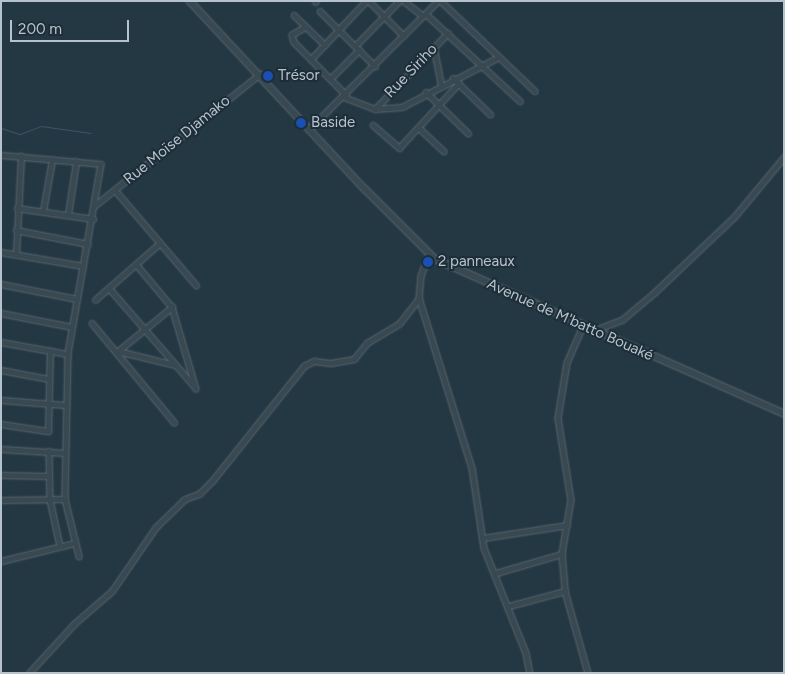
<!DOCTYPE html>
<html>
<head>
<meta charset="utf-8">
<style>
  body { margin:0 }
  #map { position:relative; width:785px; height:674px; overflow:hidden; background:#243843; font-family:Figtree,sans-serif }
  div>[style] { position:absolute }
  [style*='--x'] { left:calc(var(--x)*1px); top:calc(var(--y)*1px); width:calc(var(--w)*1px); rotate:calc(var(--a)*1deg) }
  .stream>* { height:1px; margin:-0.5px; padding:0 0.5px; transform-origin:0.5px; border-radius:0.5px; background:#37576b }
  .roads { filter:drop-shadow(0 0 1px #576670) drop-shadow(0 0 1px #576670) }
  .minor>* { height:4.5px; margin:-2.25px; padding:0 2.25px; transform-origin:2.25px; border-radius:2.25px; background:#394952 }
  .tertiary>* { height:5.5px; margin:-2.75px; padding:0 2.75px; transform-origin:2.75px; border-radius:2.75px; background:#394952 }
  .dots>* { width:14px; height:14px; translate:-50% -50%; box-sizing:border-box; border:2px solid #1e2e38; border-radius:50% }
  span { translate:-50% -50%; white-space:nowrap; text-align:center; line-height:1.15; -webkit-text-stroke:4px #1e2e38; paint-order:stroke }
  .street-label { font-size:15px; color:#b6c3cc }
  .poi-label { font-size:15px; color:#b6c3cc }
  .left { translate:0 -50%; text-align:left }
  .frame { position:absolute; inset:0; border:2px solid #b6c3cc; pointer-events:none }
  .scale { position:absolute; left:10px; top:20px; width:119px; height:22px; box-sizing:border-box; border:2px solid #b6c3cc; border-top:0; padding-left:6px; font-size:15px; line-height:18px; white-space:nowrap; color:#b6c3cc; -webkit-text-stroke:4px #1e2e38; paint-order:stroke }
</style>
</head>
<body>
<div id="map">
  <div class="stream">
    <i style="--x:1;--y:128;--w:20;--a:18"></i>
    <i style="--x:20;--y:134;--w:22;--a:-21"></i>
    <i style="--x:41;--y:126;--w:50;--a:8"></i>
  </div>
  <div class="roads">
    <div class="minor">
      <i style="--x:369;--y:1;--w:49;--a:45"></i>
      <i style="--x:404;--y:1;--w:24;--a:38"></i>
      <i style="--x:441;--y:1;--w:130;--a:43.8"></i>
      <i style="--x:315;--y:2;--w:1;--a:-45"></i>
      <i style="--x:320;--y:11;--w:78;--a:45"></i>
      <i style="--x:426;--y:14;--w:128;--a:42.8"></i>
      <i style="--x:294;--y:15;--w:43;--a:44.1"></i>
      <i style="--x:306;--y:27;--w:16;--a:150"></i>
      <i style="--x:292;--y:35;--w:7;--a:74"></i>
      <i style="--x:294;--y:42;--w:74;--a:45.5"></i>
      <i style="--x:355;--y:46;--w:63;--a:-45.6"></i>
      <i style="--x:434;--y:47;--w:38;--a:79"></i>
      <i style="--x:311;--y:59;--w:80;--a:-46.5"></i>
      <i style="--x:453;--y:78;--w:52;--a:44.2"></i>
      <i style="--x:330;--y:79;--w:41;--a:-45"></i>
      <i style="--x:426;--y:92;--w:59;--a:44.3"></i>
      <i style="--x:344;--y:97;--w:33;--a:21"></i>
      <i style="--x:375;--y:109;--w:27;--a:-4"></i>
      <i style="--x:402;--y:107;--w:109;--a:-27.3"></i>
      <i style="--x:375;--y:109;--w:105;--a:-46.2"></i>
      <i style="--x:373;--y:125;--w:35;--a:41"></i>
      <i style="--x:399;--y:148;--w:88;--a:-47.3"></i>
      <i style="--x:419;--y:128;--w:34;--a:43"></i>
      <i style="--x:309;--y:129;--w:182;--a:-44.8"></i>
      <i style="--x:1;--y:155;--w:100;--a:5.1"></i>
      <i style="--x:101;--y:164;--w:193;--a:99.9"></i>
      <i style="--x:68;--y:354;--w:145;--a:91.2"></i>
      <i style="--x:65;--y:499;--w:59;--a:76.2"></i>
      <i style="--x:115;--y:190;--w:125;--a:49.5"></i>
      <i style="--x:94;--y:206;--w:212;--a:-38.5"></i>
      <i style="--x:17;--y:208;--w:77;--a:8.2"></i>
      <i style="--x:43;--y:211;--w:52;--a:-80"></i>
      <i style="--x:68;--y:215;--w:54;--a:-81.4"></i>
      <i style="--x:16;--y:230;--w:73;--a:11"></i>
      <i style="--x:1;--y:252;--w:83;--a:9.7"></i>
      <i style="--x:16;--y:255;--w:99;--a:-87.1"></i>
      <i style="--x:429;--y:255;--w:22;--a:111"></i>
      <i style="--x:421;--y:276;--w:22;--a:95"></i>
      <i style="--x:419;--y:298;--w:178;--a:72.7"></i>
      <i style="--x:472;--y:468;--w:81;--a:81.5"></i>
      <i style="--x:484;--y:548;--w:113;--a:68.2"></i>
      <i style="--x:526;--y:653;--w:20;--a:79"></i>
      <i style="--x:136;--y:264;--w:56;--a:50.1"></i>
      <i style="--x:172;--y:307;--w:85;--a:73.7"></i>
      <i style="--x:1;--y:284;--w:77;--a:11.2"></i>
      <i style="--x:109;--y:288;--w:131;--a:49"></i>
      <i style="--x:95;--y:300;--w:86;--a:-41.2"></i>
      <i style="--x:1;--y:313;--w:72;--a:11.2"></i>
      <i style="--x:92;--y:323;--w:129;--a:50.4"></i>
      <i style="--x:583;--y:326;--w:40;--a:113.4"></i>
      <i style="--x:567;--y:363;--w:56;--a:99.3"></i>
      <i style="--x:558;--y:418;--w:83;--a:81"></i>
      <i style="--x:571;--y:500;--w:55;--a:99.5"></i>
      <i style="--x:562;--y:554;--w:37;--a:85"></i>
      <i style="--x:565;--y:591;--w:85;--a:74.3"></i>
      <i style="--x:595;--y:330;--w:30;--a:-21"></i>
      <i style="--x:623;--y:319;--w:40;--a:-40"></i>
      <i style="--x:654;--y:293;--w:112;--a:-43.5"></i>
      <i style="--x:735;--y:216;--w:77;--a:-50.3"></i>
      <i style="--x:1;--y:342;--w:68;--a:10.2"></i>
      <i style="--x:118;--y:351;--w:70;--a:-39.2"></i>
      <i style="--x:118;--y:351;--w:59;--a:13.8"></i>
      <i style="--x:1;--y:370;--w:49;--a:10.6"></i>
      <i style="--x:1;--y:400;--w:64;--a:4.5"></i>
      <i style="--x:1;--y:424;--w:48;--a:8.5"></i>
      <i style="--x:48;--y:431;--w:80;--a:-88.6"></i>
      <i style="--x:1;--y:449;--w:64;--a:3.6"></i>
      <i style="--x:49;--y:451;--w:49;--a:88.8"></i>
      <i style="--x:50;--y:500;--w:47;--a:77.7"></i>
      <i style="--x:1;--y:475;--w:48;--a:1.2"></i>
      <i style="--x:1;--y:500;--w:64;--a:-0.9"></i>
      <i style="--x:483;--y:538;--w:85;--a:-8.8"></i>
      <i style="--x:1;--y:561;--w:76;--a:-13.7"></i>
      <i style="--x:496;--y:573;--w:69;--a:-16.1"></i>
      <i style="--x:509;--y:606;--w:58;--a:-15"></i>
      <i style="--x:29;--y:673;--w:67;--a:-47.4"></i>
      <i style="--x:74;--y:624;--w:50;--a:-41"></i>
      <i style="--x:112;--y:591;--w:78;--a:-55.5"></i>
      <i style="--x:156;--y:527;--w:40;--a:-44"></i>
      <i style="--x:185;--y:499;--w:15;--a:-20"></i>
      <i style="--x:199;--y:494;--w:20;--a:-45"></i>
      <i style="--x:213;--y:480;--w:146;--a:-51.4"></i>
      <i style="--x:304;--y:366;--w:11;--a:-27"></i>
      <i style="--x:314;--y:361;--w:17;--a:7"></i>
      <i style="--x:331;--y:363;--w:23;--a:-10"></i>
      <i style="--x:354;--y:359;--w:21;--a:-51"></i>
      <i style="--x:367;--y:343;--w:37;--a:-31"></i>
      <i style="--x:399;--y:324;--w:33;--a:-52"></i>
    </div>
    <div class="tertiary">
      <i style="--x:190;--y:1;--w:257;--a:47.1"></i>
      <i style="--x:365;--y:189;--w:99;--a:45"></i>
      <i style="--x:435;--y:259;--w:382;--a:23.9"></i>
    </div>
  </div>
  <div class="dots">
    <i style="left:268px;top:76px;background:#1a4fb4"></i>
    <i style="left:301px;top:123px;background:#1a4fb4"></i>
    <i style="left:428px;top:262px;background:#1a4fb4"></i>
  </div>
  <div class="street-label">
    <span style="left:411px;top:71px;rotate:-46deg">Rue Siriho</span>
    <span style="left:177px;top:140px;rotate:-39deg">Rue Moïse Djamako</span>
    <span style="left:570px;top:320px;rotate:24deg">Avenue de M'batto Bouaké</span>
  </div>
  <div class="poi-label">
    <span class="left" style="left:278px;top:76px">Trésor</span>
    <span class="left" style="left:311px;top:123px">Baside</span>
    <span class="left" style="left:438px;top:262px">2 panneaux</span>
  </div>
  <div class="frame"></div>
  <div class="scale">200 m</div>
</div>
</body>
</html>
